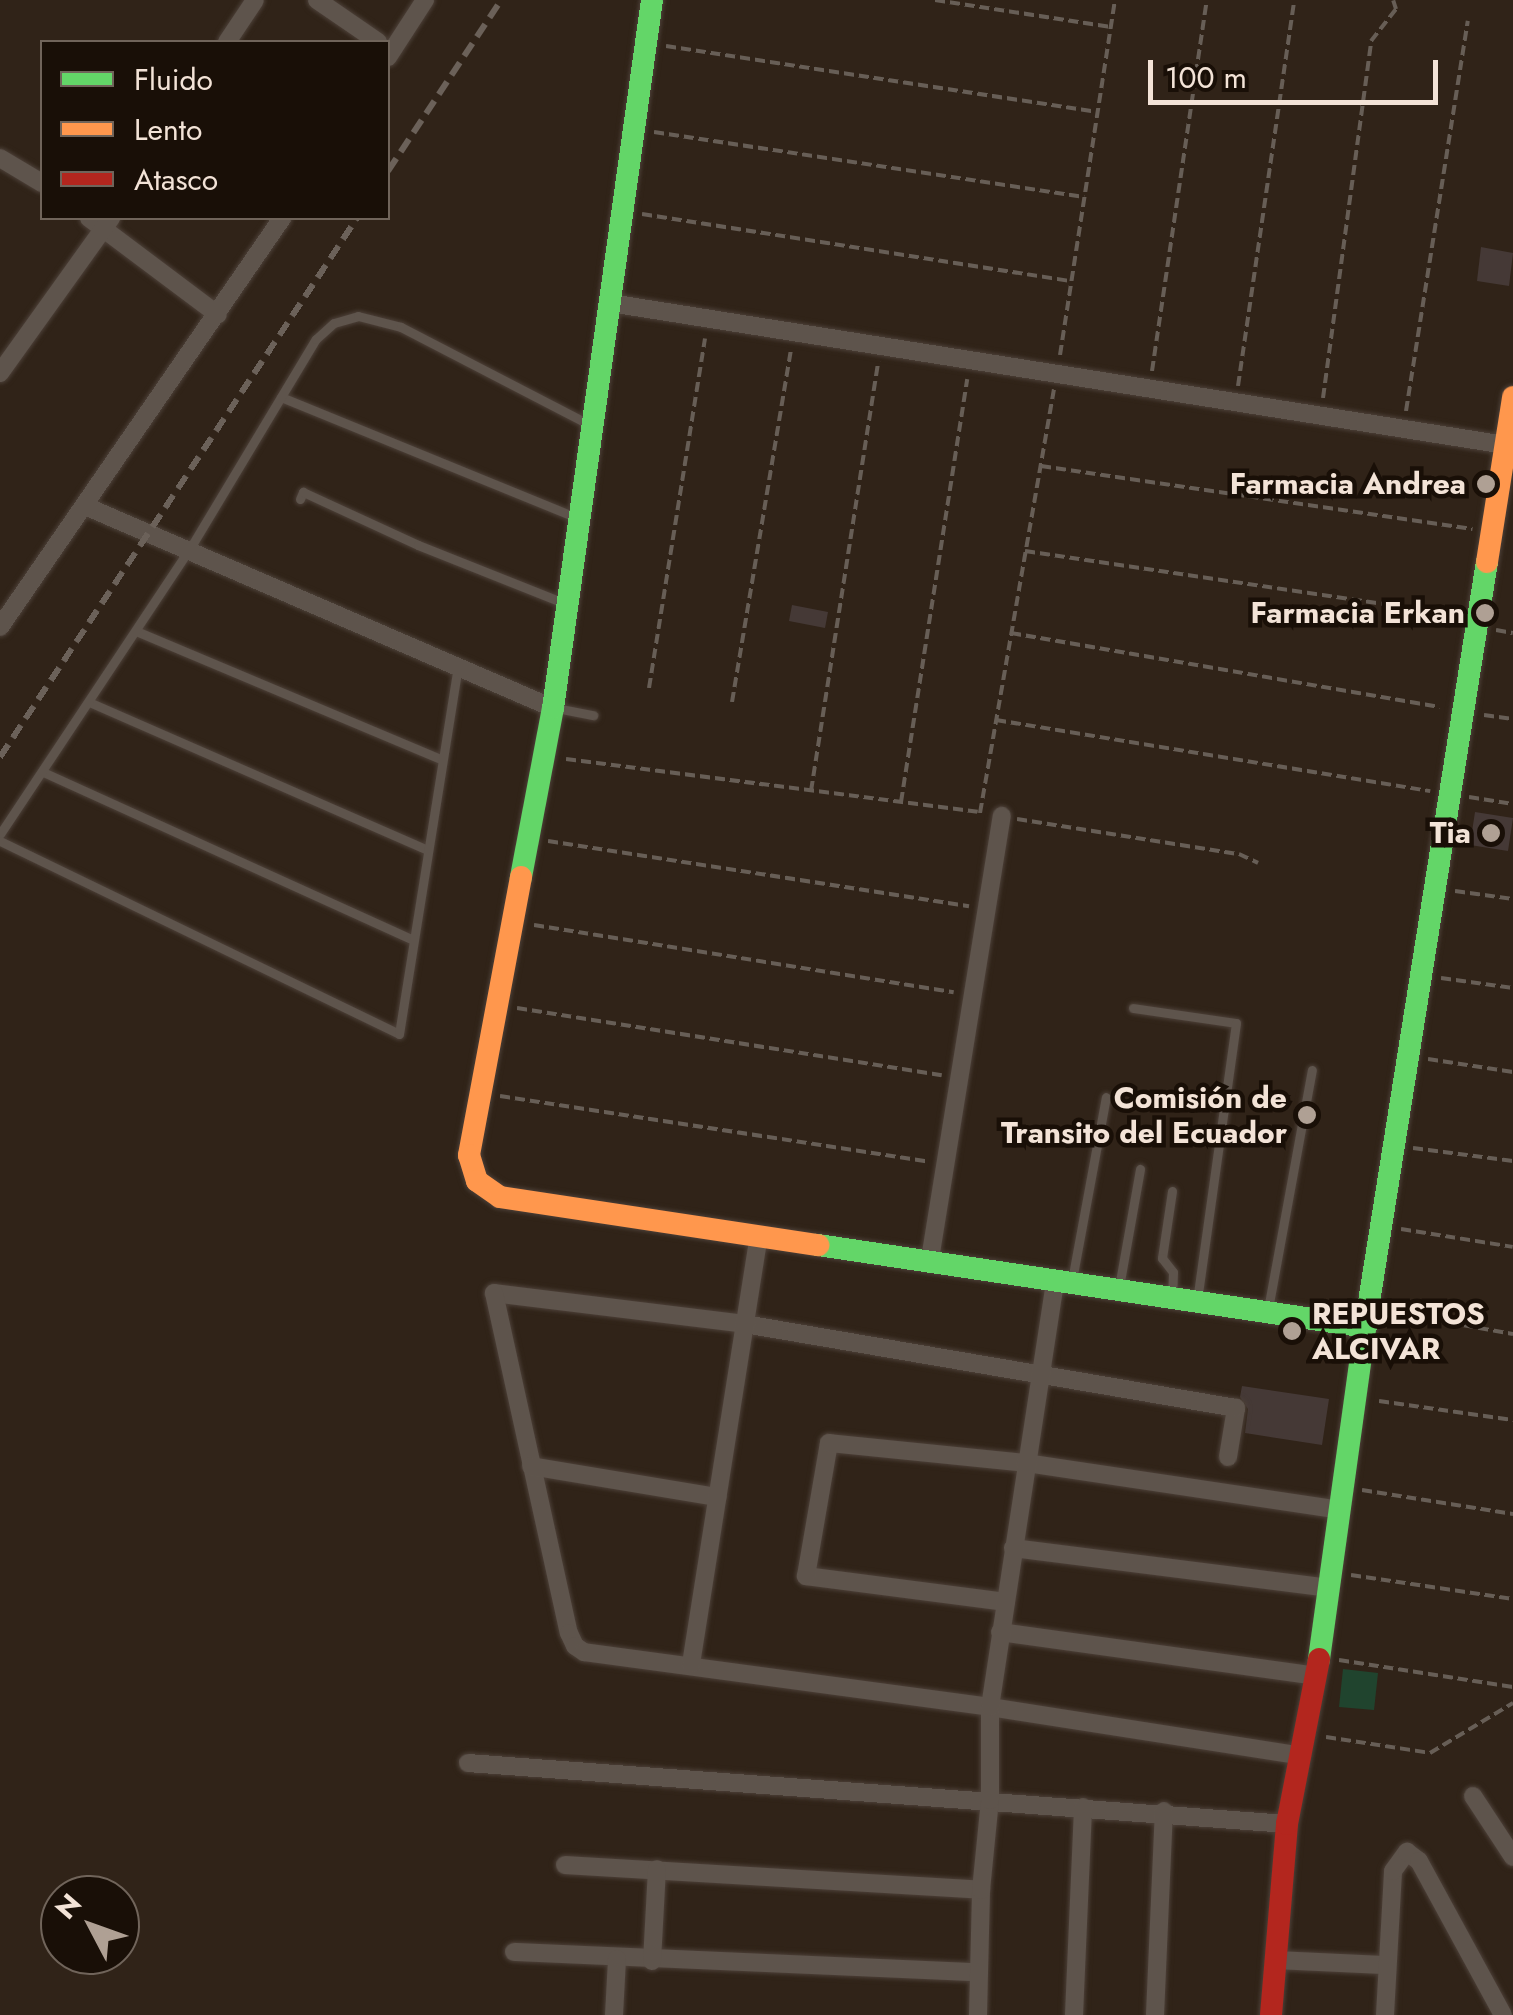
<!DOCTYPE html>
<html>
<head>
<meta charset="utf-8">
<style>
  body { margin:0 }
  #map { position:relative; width:1513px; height:2015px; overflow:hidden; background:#302318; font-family:Jost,sans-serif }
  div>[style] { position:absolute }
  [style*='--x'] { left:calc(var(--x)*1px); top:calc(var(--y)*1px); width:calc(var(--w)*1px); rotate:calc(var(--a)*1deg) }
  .green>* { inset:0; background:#20442e }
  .building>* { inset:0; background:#453936 }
  .path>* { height:4px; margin-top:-2px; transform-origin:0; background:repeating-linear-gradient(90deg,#675e56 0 10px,transparent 0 15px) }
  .roads { filter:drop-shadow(0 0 2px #4c4038) drop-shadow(0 0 2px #4c4038) }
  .lane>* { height:9px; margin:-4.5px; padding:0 4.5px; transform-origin:4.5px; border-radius:4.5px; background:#5e544c }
  .street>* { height:18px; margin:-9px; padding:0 9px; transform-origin:9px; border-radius:9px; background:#5e544c }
  .fast>* { height:22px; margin:-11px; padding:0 11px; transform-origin:11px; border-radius:11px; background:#63d668 }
  .slow>* { height:22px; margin:-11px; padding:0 11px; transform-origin:11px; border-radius:11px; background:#ff974d }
  .jam>* { height:22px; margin:-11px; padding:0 11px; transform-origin:11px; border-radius:11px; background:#b3261e }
  .rail>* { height:6px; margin-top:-3px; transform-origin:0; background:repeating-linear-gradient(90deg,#6b6159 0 15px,transparent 0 23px) }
  .dots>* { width:28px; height:28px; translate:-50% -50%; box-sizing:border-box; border:5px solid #190f07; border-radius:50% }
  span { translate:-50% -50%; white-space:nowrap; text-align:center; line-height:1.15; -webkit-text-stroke:9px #190f07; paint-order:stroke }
  .poi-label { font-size:30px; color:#f3e3d7; font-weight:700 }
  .right { translate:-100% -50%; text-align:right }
  .left { translate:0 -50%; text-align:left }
  .legend { position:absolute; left:40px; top:40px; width:350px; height:180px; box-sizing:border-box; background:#190f07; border:2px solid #70645a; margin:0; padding:12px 18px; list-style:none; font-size:30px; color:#f3e3d7 }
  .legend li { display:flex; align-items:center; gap:20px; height:50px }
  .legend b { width:50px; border:2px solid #70645a }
  .north { position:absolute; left:40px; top:1875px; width:100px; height:100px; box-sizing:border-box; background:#190f07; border:2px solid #70645a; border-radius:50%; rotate:311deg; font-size:28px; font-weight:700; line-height:40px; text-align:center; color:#f3e3d7 }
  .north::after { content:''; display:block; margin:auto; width:35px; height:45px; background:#afa094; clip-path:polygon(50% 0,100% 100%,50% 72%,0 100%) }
  .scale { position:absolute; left:1148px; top:60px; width:290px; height:45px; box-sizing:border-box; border:5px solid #f3e3d7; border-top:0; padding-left:12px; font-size:30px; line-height:35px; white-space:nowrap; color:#f3e3d7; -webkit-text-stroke:8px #190f07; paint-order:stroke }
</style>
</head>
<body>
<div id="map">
  <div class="green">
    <i style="clip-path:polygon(1343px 1669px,1378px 1673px,1374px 1710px,1339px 1707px)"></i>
  </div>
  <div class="building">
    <i style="clip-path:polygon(1481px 247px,1513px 253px,1509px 286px,1477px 281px)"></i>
    <i style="clip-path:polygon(792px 605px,828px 612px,825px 628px,789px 621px)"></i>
    <i style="clip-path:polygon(1475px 812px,1513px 818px,1508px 851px,1470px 845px)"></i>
    <i style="clip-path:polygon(1242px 1386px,1329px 1399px,1322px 1445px,1245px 1433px,1248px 1409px,1240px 1397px)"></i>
  </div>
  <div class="path">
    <i style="--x:935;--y:0;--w:178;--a:8.7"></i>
    <i style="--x:666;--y:46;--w:435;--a:8.7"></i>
    <i style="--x:654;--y:132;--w:435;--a:8.6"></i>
    <i style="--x:642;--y:214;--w:434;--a:8.9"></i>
    <i style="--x:1060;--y:355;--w:359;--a:-81.2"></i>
    <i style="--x:1152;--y:371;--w:375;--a:-81.6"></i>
    <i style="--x:1238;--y:386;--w:390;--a:-81.7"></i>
    <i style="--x:1323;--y:398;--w:360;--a:-82.3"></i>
    <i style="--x:1371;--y:41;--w:41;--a:-52"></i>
    <i style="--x:1396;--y:9;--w:9;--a:-108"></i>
    <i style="--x:1406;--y:411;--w:395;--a:-81"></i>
    <i style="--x:1041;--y:466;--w:436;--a:8.3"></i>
    <i style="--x:1025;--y:551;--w:436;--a:8.4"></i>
    <i style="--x:1496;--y:630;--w:17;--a:10"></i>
    <i style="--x:1011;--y:633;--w:435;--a:9.8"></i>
    <i style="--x:649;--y:688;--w:354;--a:-80.9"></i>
    <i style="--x:732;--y:702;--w:356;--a:-80.5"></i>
    <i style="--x:1484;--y:715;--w:29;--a:8"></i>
    <i style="--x:996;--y:720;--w:440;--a:9.3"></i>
    <i style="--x:566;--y:759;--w:415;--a:7.3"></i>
    <i style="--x:811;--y:791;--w:435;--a:-81.1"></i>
    <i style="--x:1469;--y:797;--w:45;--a:9"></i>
    <i style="--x:901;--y:802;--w:428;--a:-81.1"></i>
    <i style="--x:980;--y:813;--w:430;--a:-80.1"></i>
    <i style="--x:1017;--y:819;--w:225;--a:9"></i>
    <i style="--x:1239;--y:854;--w:21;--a:25"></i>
    <i style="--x:548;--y:841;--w:426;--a:8.8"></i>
    <i style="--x:1455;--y:891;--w:59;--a:7.9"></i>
    <i style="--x:534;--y:925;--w:425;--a:9.1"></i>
    <i style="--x:1441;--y:978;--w:73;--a:7.9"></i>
    <i style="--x:517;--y:1008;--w:430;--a:9"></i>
    <i style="--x:1428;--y:1059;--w:86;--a:8.7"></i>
    <i style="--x:500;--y:1096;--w:431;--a:8.7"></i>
    <i style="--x:1413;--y:1148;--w:101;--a:7.4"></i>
    <i style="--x:1401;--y:1229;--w:113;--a:9.1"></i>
    <i style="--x:1390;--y:1312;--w:125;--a:10.1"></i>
    <i style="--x:1379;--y:1401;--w:135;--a:8.1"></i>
    <i style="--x:1362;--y:1490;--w:153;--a:9"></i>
    <i style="--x:1351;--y:1575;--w:164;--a:8.4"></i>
    <i style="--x:1339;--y:1660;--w:176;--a:8.8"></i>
    <i style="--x:1326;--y:1737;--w:105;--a:8.7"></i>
    <i style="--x:1430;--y:1753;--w:97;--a:-31.1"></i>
  </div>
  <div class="roads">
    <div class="lane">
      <i style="--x:281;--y:397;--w:318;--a:22.2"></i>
      <i style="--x:300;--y:499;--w:8;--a:-67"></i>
      <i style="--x:303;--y:492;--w:127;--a:24.7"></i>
      <i style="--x:418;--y:545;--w:157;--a:21.7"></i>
      <i style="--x:136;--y:631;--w:330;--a:22.8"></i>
      <i style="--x:89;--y:702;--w:368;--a:23.6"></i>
      <i style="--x:556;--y:708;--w:38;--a:11"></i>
      <i style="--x:43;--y:772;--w:404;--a:24.4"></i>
      <i style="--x:0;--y:834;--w:341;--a:-56.4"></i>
      <i style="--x:189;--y:550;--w:246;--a:-59"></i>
      <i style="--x:316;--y:339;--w:24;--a:-42"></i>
      <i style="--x:334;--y:323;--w:25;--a:-16"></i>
      <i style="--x:358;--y:316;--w:44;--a:14.3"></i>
      <i style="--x:401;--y:327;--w:213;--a:27.4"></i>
      <i style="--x:0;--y:841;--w:443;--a:25.8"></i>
      <i style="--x:399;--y:1034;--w:373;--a:-80.9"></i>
      <i style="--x:1133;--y:1008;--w:104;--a:8.3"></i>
      <i style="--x:1236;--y:1023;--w:279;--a:98"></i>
      <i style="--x:1172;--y:1191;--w:68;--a:98.5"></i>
      <i style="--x:1162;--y:1258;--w:18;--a:52"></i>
      <i style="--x:1173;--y:1272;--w:23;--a:92"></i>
      <i style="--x:1072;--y:1280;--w:186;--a:-79.5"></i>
      <i style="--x:1119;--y:1287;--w:120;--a:-79.9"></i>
      <i style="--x:1268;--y:1309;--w:243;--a:-79.6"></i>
    </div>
    <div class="street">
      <i style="--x:317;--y:0;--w:74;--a:34.5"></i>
      <i style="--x:227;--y:42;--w:50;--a:-56.3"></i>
      <i style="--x:388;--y:57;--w:68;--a:-57"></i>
      <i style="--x:0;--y:158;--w:49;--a:30.8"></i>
      <i style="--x:89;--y:218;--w:161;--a:36.9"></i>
      <i style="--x:610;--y:303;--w:907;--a:9.01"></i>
      <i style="--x:0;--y:373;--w:191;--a:-54.4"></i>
      <i style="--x:85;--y:506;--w:510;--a:23.35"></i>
      <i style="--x:0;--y:627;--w:497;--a:-55.4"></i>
      <i style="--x:930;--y:1259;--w:449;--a:-80.8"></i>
      <i style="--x:1228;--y:1457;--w:50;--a:-80.7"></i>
      <i style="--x:1236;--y:1408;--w:497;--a:-170.3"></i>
      <i style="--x:746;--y:1324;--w:254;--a:-173"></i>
      <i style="--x:494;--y:1293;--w:348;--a:77.6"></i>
      <i style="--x:569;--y:1633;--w:14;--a:65"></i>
      <i style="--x:575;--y:1646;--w:11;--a:34"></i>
      <i style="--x:584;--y:1652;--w:410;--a:7.7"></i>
      <i style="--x:990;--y:1707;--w:316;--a:8.9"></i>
      <i style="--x:531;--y:1466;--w:189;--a:9.5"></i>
      <i style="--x:1013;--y:1548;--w:319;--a:7.2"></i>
      <i style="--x:1006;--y:1602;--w:202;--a:-172.6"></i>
      <i style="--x:806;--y:1576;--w:135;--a:-80.2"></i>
      <i style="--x:829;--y:1443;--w:198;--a:5.8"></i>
      <i style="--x:1026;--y:1463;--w:317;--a:8.5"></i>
      <i style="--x:1000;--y:1632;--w:320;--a:7.9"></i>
      <i style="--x:691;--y:1664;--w:434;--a:-81"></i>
      <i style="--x:468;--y:1763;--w:821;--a:4.26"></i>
      <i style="--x:1473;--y:1796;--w:73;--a:56.7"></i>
      <i style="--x:565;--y:1865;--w:417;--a:3.4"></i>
      <i style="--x:514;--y:1952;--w:465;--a:2.5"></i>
      <i style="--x:1274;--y:1960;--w:111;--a:2.6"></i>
      <i style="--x:652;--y:1961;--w:92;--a:-86.9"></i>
      <i style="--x:614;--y:2015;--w:56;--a:-86.9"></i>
      <i style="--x:978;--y:2015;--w:125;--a:-88.6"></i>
      <i style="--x:981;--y:1890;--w:90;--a:-84.3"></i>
      <i style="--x:990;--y:1800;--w:93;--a:-90"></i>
      <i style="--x:990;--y:1707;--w:431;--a:-81.3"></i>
      <i style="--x:1074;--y:2015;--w:208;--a:-87.5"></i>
      <i style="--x:1155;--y:2015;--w:204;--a:-87.5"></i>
      <i style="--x:1385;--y:2015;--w:144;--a:-86.8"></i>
      <i style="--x:1393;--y:1871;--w:24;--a:-54"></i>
      <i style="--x:1407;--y:1852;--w:15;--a:37"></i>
      <i style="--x:1419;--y:1861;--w:175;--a:61.4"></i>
    </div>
    <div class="fast">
      <i style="--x:521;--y:877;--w:172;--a:-79.3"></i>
      <i style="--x:553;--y:708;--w:715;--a:-82.04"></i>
      <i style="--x:818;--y:1245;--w:554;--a:8.51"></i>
      <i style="--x:1319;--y:1659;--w:354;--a:-82.1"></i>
      <i style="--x:1368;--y:1308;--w:755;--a:-80.94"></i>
    </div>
    <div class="slow">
      <i style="--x:1487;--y:562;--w:167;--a:-81"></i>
      <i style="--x:521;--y:877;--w:283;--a:100.6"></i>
      <i style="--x:469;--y:1155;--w:27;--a:73"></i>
      <i style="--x:477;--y:1181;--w:28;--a:35"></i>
      <i style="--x:500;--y:1197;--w:322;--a:8.6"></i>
    </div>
    <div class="jam">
      <i style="--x:1271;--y:2015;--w:192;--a:-85.2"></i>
      <i style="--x:1287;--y:1824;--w:168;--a:-79"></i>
    </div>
  </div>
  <div class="rail">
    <i style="--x:388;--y:171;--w:205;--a:-56.5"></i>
    <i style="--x:0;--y:757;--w:647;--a:-56.48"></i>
  </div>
  <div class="dots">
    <i style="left:1486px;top:484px;background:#afa094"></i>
    <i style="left:1485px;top:613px;background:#afa094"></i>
    <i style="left:1491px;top:833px;background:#afa094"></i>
    <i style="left:1307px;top:1115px;background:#afa094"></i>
    <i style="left:1292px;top:1331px;background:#afa094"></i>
  </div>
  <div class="poi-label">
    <span class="right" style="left:1466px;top:484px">Farmacia Andrea</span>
    <span class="right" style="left:1465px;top:613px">Farmacia Erkan</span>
    <span class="right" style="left:1471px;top:833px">Tia</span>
    <span class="right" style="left:1287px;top:1115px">Comisión de<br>Transito del Ecuador</span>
    <span class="left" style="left:1312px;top:1331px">REPUESTOS<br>ALCIVAR</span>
  </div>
  <ul class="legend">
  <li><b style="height:12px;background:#63d668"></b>Fluido</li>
  <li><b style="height:12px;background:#ff974d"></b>Lento</li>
  <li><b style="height:12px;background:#b3261e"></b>Atasco</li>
  </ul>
  <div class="north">N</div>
  <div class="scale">100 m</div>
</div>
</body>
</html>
